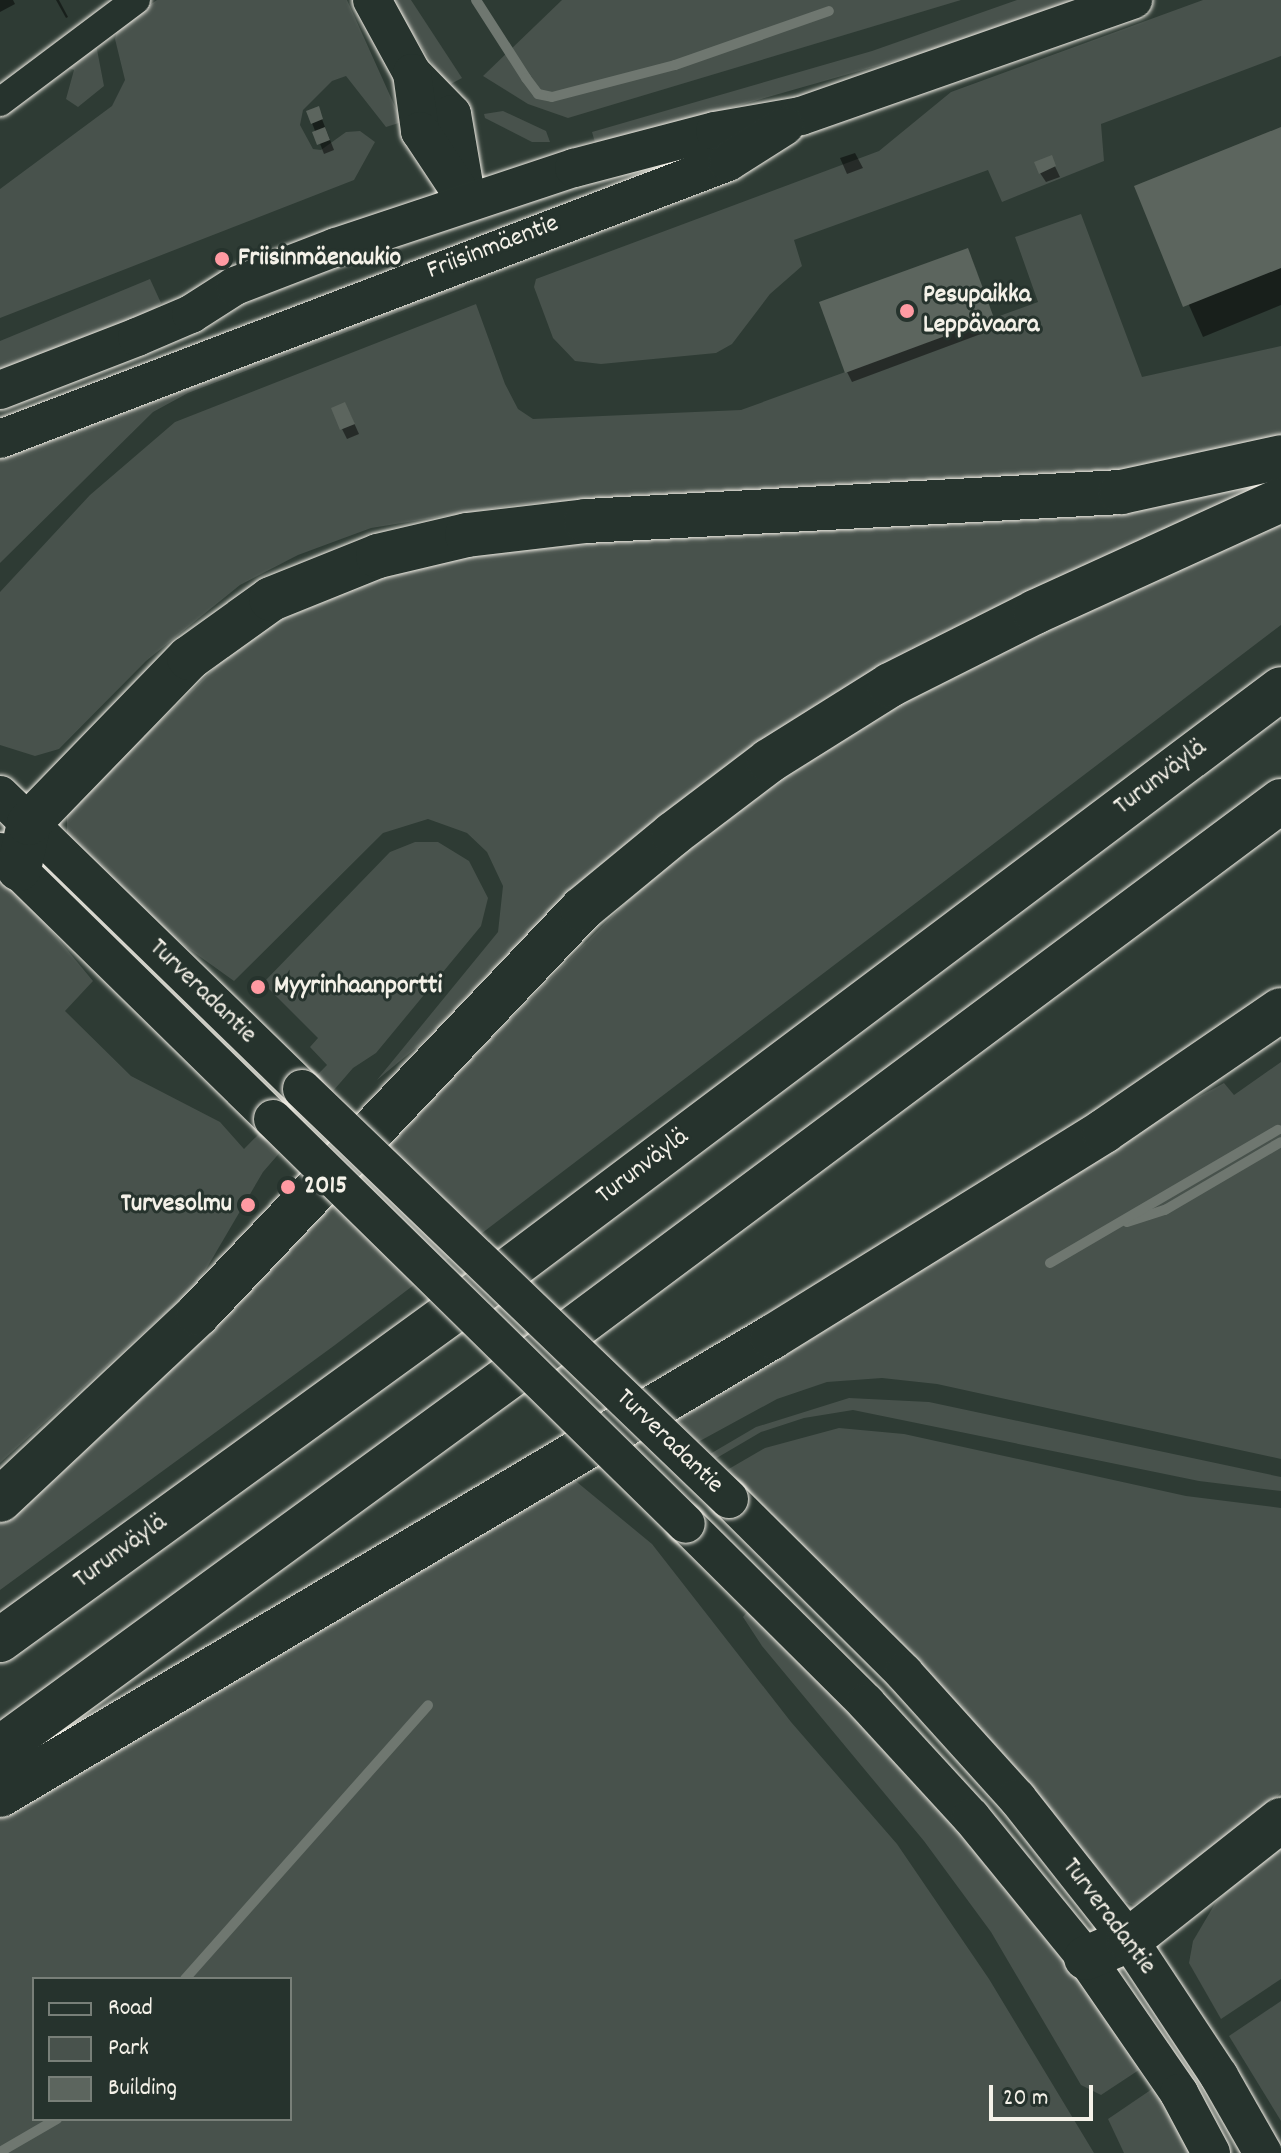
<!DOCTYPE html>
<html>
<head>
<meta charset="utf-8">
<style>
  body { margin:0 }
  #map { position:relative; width:1281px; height:2153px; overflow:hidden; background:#2e3b34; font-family:Dekko,sans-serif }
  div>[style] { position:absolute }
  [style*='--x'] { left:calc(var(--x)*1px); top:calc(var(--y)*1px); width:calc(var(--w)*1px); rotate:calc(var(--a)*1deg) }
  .green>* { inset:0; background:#48524c }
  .shadow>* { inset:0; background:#0007 }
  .stream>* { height:10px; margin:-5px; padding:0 5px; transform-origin:5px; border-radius:5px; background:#6f7770 }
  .building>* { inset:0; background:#5c655e }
  .roads { filter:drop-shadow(0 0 2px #f4f1e8) drop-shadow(0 0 2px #f4f1e8) }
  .street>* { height:28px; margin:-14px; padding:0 14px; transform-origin:14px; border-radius:14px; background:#26332d }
  .secondary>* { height:38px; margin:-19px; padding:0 19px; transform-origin:19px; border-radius:19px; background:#26332d }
  .highway>* { height:44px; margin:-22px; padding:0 22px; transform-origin:22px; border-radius:22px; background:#26332d }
  .bridges { filter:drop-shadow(0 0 2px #f4f1e8) drop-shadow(0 0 2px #f4f1e8) }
  .secondary-bridge>* { height:38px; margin:-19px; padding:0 19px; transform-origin:19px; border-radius:19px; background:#26332d }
  .dots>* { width:22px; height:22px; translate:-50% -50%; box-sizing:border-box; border:4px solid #26332d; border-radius:50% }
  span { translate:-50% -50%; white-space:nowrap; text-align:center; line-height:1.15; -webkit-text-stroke:6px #26332d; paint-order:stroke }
  .street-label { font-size:26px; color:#f4f1e8 }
  .poi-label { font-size:26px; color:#f4f1e8; font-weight:700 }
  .left { translate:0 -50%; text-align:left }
  .right { translate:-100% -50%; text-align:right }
  .legend { position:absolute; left:32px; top:1977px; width:260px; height:144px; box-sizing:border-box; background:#26332d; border:2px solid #787f78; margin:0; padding:10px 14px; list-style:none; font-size:24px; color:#f4f1e8 }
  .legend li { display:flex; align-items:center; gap:16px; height:40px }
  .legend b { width:40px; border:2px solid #787f78 }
  .scale { position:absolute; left:989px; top:2085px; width:104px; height:36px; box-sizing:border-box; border:4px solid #f4f1e8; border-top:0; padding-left:10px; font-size:24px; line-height:28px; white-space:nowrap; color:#f4f1e8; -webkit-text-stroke:6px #26332d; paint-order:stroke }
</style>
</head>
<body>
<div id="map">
  <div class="green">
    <i style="clip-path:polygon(157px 0,347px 0,402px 122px,386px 127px,346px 76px,332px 81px,303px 110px,300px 125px,313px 149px,321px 150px,346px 132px,360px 131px,375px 142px,354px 180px,0 318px,0 189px,112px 106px,125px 80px,115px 39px,118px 27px)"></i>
    <i style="clip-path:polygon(391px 0,411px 0,462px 78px,447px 86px)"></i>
    <i style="clip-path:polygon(562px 0,961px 0,568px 118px,528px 104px,483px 76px)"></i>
    <i style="clip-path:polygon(1017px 0,1073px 0,926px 52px,596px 146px,592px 132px,872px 51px)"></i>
    <i style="clip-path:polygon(1203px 0,1281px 0,1281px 56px,1101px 124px,1104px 161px,1002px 202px,988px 170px,794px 240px,802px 266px,770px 294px,732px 344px,716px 353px,601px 364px,575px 361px,553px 338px,534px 287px,536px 279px,879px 151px,951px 92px)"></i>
    <i style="clip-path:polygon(95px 39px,104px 86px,78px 107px,66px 99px,74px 70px,66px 67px)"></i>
    <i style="clip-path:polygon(503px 111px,546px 131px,550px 142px,532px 142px,485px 118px,484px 114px)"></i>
    <i style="clip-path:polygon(1081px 214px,1142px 377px,1281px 346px,1281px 438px,1234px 452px,1086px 475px,644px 495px,514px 505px,371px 528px,298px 555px,240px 585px,146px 661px,59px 749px,35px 756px,0 745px,0 592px,90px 495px,175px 422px,476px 304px,505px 384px,518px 409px,533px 419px,741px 410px,1038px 302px,1015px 237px)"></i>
    <i style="clip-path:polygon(457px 275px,467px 282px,464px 287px,188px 393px,153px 412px,0 563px,0 451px)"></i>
    <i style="clip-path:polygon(150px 279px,161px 303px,145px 316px,0 372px,0 341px)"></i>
    <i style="clip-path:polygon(1265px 482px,1268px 487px,987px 611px,757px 742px,587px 876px,445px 1024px,377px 1080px,498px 932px,503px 886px,487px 852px,467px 833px,428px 819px,383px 833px,234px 981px,174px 938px,67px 835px,67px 812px,228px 655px,278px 621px,407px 567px,579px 538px,1031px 520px)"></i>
    <i style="clip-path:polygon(1281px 518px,1281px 625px,335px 1345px,0 1590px,0 1523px,126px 1406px,679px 849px,891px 699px)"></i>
    <i style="clip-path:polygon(415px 842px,438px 842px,469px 861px,488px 898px,481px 926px,376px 1053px,353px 1068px,263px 1172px,198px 1283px,0 1463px,0 869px,93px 981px,65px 1011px,131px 1076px,220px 1122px,244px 1149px,327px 1065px,310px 1047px,318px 1038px,263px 983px,390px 852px)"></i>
    <i style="clip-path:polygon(1281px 1062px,1281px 1459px,937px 1384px,882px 1378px,827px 1382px,777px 1399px,698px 1442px,669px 1412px,1145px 1126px,1224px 1083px,1234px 1095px)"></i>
    <i style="clip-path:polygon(849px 1398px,929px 1402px,1281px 1477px,1281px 1491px,1199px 1481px,853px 1410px,804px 1418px,761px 1432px,715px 1459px,710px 1454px,756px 1427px)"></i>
    <i style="clip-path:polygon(839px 1428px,904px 1434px,1186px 1496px,1281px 1508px,1281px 1793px,1149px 1897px,1133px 1905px,1118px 1898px,917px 1659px,727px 1470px,765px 1448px)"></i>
    <i style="clip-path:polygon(evenodd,572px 1478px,652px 1544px,791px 1722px,897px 1844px,989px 1979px,1094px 2153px,0 2153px,0 1813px,572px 1478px,34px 1979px,290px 1979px,290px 2119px,34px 2119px,34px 1979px)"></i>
    <i style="clip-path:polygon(755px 1602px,903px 1749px,1145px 2066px,1101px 2095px,1081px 2085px,991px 1932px,924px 1841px,762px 1646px,743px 1617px)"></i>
    <i style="clip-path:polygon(1281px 1839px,1281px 1979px,1221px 2019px,1189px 1963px,1193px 1941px,1216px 1902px)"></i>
    <i style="clip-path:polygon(1281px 2001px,1281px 2121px,1229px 2036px)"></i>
    <i style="clip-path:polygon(1158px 2085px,1201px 2153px,1124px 2153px,1108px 2119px)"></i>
  </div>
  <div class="shadow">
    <i style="clip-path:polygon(0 0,13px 0,15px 4px,0 12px)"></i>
    <i style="clip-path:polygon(56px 0,59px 0,68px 17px,66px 18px)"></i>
    <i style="clip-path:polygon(318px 109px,334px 150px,324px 154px,312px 123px)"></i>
    <i style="clip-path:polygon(1281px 129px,1281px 305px,1203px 337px,1137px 187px)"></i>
    <i style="clip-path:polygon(855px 153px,863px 168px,847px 174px,840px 158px)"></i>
    <i style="clip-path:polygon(1051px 158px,1060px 177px,1046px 182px,1040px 173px)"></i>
    <i style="clip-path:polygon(972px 260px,997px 328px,852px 382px,847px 372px)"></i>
    <i style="clip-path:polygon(350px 414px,359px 434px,347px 439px,342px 429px)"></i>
  </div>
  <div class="stream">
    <i style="--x:476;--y:0;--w:93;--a:57.3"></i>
    <i style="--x:526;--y:78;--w:20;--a:53"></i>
    <i style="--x:538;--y:94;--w:14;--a:12"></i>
    <i style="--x:552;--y:97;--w:127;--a:-14.6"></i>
    <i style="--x:675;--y:65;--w:163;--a:-19.3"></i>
    <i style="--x:1127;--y:1222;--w:40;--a:-18"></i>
    <i style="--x:1165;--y:1210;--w:134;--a:-30.4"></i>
    <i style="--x:1050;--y:1263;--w:264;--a:-30.3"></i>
    <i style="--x:185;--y:1979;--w:366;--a:-48.4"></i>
    <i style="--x:0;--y:2152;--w:66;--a:-30.1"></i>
  </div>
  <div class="building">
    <i style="clip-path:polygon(319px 106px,323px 119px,311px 124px,306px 111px)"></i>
    <i style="clip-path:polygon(325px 127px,330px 140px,317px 145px,312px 132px)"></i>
    <i style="clip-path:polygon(1281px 127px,1281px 268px,1183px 307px,1134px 186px)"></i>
    <i style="clip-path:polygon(1052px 155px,1056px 166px,1039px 174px,1034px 162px)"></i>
    <i style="clip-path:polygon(968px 248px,994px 318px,845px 373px,819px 302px)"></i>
    <i style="clip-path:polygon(345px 402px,355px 424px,340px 430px,331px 408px)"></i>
  </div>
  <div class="roads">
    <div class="street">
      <i style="--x:0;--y:102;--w:170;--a:-36.9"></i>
    </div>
    <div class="secondary">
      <i style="--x:372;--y:0;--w:83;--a:61.3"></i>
      <i style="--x:412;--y:73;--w:57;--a:45.7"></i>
      <i style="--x:452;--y:114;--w:89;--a:80.3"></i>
      <i style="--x:412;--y:73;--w:59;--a:82.1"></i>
      <i style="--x:420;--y:131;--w:67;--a:56.5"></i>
      <i style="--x:0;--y:390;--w:147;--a:-21.1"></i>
      <i style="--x:137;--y:337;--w:59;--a:-23.1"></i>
      <i style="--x:191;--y:314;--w:52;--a:-32.5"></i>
      <i style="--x:235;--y:286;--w:108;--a:-21.1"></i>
      <i style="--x:336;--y:247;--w:251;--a:-18.4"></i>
      <i style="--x:574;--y:168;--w:146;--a:-14.7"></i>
      <i style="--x:715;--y:131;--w:87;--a:-9.9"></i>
      <i style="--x:801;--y:116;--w:352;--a:-19.3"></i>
      <i style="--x:0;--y:439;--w:779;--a:-20.83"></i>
      <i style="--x:728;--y:162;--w:67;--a:-32.3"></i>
      <i style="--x:0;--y:795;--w:421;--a:44.2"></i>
      <i style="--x:0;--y:852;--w:382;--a:44.4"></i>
      <i style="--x:729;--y:1499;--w:247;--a:44.8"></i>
      <i style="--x:904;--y:1673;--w:169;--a:47.9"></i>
      <i style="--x:1017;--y:1798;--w:181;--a:51.7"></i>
      <i style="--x:1129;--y:1940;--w:163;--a:56.5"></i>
      <i style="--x:1219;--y:2076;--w:89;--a:60.3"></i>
      <i style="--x:686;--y:1524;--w:254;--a:44.8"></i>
      <i style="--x:866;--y:1703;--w:155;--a:47.4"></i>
      <i style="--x:971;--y:1817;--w:182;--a:50.8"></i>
      <i style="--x:1086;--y:1958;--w:164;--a:55.4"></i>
      <i style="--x:1179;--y:2093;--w:68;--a:61.9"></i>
    </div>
    <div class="highway">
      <i style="--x:19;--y:869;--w:47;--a:-77.7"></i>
      <i style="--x:29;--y:823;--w:230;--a:-45.9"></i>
      <i style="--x:189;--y:658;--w:101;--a:-35.7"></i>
      <i style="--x:271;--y:599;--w:115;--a:-21.9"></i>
      <i style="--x:378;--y:556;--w:91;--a:-13.3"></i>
      <i style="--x:467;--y:535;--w:120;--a:-6.7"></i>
      <i style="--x:586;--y:521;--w:536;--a:-3.1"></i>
      <i style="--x:1121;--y:492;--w:164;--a:-12.3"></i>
      <i style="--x:0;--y:1500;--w:272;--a:-43.2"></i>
      <i style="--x:198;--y:1314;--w:558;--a:-46.52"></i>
      <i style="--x:582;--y:909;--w:118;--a:-39.5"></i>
      <i style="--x:673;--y:834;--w:121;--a:-37.2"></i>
      <i style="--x:769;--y:761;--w:143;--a:-32.1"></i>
      <i style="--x:890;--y:685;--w:162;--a:-26.7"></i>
      <i style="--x:1035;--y:612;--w:270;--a:-24.5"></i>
      <i style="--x:0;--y:1640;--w:582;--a:-35.98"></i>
      <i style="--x:471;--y:1298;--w:1013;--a:-36.94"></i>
      <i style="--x:0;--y:1748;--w:641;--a:-36.12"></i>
      <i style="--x:518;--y:1370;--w:952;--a:-36.71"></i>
      <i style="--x:0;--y:1795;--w:898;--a:-30.68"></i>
      <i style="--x:772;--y:1337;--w:391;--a:-31.8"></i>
      <i style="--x:1104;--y:1131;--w:214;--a:-34.4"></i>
      <i style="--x:1086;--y:1958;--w:47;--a:-22.7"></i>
      <i style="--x:1129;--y:1940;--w:194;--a:-38.3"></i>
    </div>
  </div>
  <div class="bridges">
    <div class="secondary-bridge">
      <i style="--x:302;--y:1089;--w:592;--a:43.84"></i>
      <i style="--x:273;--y:1119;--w:578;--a:44.44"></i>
    </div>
  </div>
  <div class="dots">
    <i style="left:222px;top:259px;background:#ff9aa2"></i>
    <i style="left:907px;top:311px;background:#ff9aa2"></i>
    <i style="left:258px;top:987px;background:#ff9aa2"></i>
    <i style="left:288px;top:1187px;background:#ff9aa2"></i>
    <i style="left:248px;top:1205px;background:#ff9aa2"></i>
  </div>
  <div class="street-label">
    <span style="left:493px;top:248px;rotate:-21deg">Friisinmäentie</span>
    <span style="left:1161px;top:778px;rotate:-37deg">Turunväylä</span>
    <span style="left:202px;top:992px;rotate:44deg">Turveradantie</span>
    <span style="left:643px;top:1167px;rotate:-37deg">Turunväylä</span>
    <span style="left:669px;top:1442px;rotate:44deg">Turveradantie</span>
    <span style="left:121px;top:1552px;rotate:-36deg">Turunväylä</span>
    <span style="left:1108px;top:1917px;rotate:53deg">Turveradantie</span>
  </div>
  <div class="poi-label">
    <span class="left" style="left:238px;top:259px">Friisinmäenaukio</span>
    <span class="left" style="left:923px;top:311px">Pesupaikka<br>Leppävaara</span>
    <span class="left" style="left:274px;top:987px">Myyrinhaanportti</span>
    <span class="left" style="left:304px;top:1187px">2015</span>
    <span class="right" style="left:232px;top:1205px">Turvesolmu</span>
  </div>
  <ul class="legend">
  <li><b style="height:10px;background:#26332d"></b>Road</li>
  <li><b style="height:22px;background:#48524c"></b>Park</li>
  <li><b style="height:22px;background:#5c655e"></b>Building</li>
  </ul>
  <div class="scale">20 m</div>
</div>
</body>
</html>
